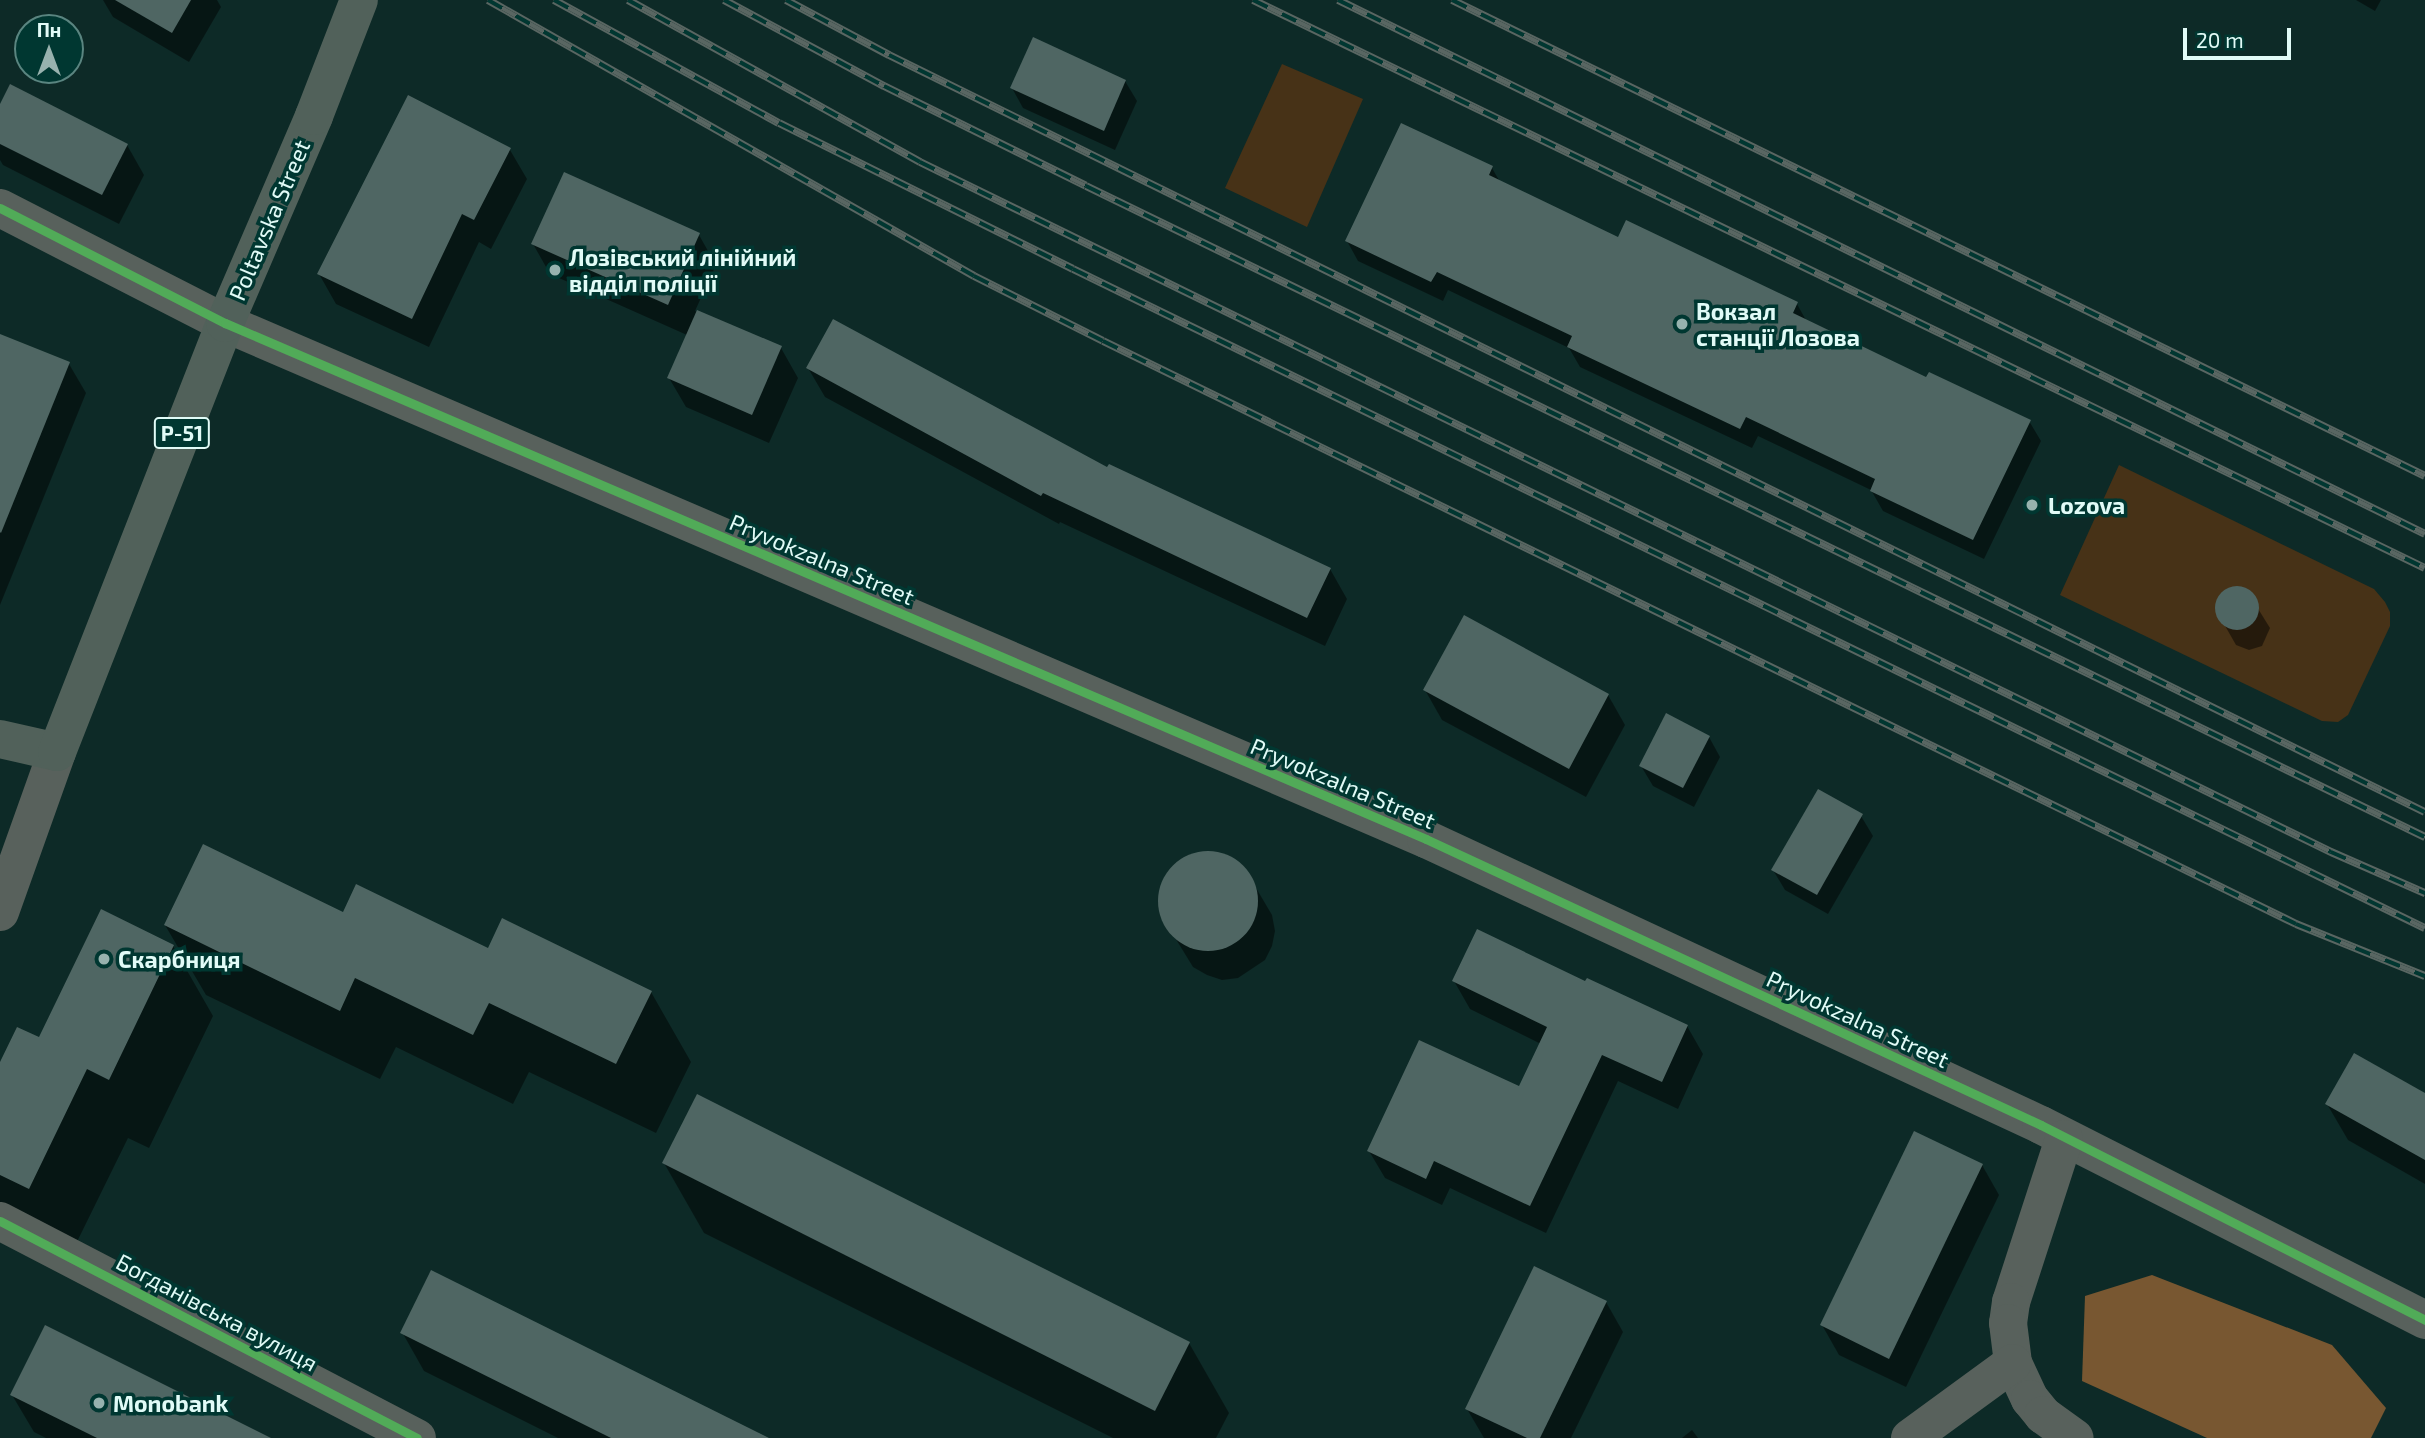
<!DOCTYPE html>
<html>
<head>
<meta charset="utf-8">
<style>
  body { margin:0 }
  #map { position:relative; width:2425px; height:1438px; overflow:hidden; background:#0d2a27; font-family:"Exo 2",sans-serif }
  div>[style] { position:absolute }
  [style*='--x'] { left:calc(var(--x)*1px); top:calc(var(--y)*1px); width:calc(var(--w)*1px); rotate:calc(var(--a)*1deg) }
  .green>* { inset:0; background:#473217 }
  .forest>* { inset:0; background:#785731 }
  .shadow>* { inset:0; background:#0007 }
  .building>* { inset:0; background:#4f6663 }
  .round { border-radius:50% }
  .minor>* { height:38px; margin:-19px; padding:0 19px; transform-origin:19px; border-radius:19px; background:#58615c }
  .major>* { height:38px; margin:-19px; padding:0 19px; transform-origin:19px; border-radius:19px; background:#51615a }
  .rail>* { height:8px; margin-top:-4px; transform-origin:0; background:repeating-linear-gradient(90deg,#003731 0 16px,#596662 0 32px); box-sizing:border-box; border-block:2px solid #596662 }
  .cycleway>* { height:9px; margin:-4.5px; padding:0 4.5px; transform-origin:4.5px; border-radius:4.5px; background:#51ab58 }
  .dots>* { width:19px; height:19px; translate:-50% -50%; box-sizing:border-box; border:4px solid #003731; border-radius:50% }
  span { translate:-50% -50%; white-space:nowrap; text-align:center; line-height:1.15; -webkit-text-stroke:7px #003731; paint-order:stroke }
  .shield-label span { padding:2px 5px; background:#003731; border:2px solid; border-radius:5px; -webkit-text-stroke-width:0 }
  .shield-label { font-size:21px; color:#e1fbf7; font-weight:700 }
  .street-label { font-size:23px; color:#e1fbf7 }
  .poi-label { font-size:23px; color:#e1fbf7; font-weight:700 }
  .left { translate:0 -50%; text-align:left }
  .north { position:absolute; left:14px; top:14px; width:70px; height:70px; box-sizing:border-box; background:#003731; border:2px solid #5a8580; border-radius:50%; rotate:0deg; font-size:19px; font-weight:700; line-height:28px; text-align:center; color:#e1fbf7 }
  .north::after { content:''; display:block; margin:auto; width:24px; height:32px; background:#97b2ae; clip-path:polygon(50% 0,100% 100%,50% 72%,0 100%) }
  .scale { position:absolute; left:2183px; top:28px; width:108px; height:32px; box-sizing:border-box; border:4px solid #e1fbf7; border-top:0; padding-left:9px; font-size:21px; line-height:24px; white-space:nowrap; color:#e1fbf7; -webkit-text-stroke:5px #003731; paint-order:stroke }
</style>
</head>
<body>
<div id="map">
  <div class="green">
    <i style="clip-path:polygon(1282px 64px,1363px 99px,1307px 227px,1225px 188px)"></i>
    <i style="clip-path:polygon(2119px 465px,2374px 589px,2385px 602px,2390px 612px,2390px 626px,2348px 715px,2338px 722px,2322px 721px,2060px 595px)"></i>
  </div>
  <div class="forest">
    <i style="clip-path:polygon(2152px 1275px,2332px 1345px,2386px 1408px,2371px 1438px,2207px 1438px,2082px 1381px,2085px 1296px)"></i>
  </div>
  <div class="shadow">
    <i style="clip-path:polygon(103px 0,217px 0,221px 7px,189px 62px,113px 17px)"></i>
    <i style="clip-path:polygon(2356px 0,2381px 0,2375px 11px)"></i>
    <i style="clip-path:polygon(1125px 81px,1137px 101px,1115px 150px,1023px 108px,1012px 88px)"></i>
    <i style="clip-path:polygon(0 108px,127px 145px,144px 175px,119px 224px,3px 165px,0 160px)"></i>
    <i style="clip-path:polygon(510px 150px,527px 179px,491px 249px,479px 242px,429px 347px,336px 304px,319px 274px)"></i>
    <i style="clip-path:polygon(1492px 168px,1500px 182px,1619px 239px,1797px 304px,1807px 322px,1927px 379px,2029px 421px,2041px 441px,1984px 559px,1883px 511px,1871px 490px,1758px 436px,1752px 448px,1580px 367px,1569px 348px,1448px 290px,1443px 301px,1358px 261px,1347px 241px)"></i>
    <i style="clip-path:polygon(699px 235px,716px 265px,695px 311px,781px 348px,798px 378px,769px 443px,686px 407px,669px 378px,687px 335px,550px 274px,533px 244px)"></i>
    <i style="clip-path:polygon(0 345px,69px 364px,86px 393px,0 605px)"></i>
    <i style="clip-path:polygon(808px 368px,1108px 470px,1330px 569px,1347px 599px,1325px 646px,1060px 522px,1059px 524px,825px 397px)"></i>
    <i style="clip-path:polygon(2234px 588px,2247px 591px,2270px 628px,2262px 646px,2249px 650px,2236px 645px,2224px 624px,2217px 606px,2223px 594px)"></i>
    <i style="clip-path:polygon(1425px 690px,1608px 695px,1625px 725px,1586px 797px,1442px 720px)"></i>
    <i style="clip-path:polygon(1709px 737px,1720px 757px,1694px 807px,1653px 786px,1641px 766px)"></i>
    <i style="clip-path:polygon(1861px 816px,1873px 836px,1828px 914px,1785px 890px,1773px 870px)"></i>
    <i style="clip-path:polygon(1206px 852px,1221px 854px,1246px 871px,1272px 915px,1275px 931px,1272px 946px,1265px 960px,1238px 978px,1222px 980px,1207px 975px,1193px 967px,1166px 923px,1160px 908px,1161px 892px,1177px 864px)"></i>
    <i style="clip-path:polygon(165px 925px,489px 950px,651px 992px,691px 1062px,656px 1133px,529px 1072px,513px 1104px,396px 1047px,380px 1079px,206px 995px)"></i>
    <i style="clip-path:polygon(173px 946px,213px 1016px,149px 1148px,128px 1138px,69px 1258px,0 1224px,0 1066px)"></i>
    <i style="clip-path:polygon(1454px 981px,1586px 983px,1687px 1026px,1703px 1054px,1678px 1109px,1618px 1081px,1546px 1233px,1450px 1188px,1442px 1205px,1385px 1178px,1369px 1151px,1520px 1089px,1541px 1044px,1470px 1009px)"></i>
    <i style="clip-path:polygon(2425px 1095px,2425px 1184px,2348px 1140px,2327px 1104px)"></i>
    <i style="clip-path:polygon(664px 1163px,1189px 1343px,1229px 1413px,1216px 1438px,1113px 1438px,704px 1233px)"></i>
    <i style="clip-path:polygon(1982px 1165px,1999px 1195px,1906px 1387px,1839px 1355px,1822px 1325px)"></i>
    <i style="clip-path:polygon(1606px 1302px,1623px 1332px,1571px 1438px,1484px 1438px,1467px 1409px)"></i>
    <i style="clip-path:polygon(402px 1332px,766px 1438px,558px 1438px,424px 1371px)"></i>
    <i style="clip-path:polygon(12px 1395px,267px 1438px,46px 1438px,34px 1432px)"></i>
    <i style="clip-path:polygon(1692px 1430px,1698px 1438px,1682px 1438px)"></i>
  </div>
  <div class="building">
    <i style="clip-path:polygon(115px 0,191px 0,172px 33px)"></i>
    <i style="clip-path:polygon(1033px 37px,1126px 80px,1104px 131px,1010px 88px)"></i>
    <i style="clip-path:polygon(10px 84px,128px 144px,102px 195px,0 144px,0 104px)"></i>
    <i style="clip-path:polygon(408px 95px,511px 148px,474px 220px,462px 214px,412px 319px,317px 274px)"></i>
    <i style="clip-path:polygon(1401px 123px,1493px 166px,1489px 175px,1618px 237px,1626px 220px,1798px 302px,1793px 313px,1926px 377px,1929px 372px,2031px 420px,1973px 540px,1870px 491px,1875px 479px,1746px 417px,1740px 429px,1567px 347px,1572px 336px,1437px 272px,1431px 282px,1345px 241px)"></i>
    <i style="clip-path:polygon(564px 172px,700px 233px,668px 305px,531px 244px)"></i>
    <i style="clip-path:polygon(697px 310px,782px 346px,752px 415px,667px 378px)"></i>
    <i style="clip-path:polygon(833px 319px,1107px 467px,1109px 464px,1331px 568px,1307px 618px,1043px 493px,1041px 496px,806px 368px)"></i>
    <i style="clip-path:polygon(0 334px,70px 362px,1px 533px,0 532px)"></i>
    <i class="round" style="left:2215px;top:586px;width:44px;height:44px"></i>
    <i style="clip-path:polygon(1464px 615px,1609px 694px,1569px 769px,1423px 690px)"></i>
    <i style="clip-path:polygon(1666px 713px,1710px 736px,1683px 788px,1639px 766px)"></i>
    <i style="clip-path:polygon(1818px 789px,1863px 814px,1817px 895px,1771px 870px)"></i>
    <i style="clip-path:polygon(203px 844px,343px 912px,356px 884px,488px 948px,502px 918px,652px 991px,616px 1064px,489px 1003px,473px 1035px,355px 978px,340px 1011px,164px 925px)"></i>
    <i class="round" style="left:1158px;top:851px;width:100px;height:100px"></i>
    <i style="clip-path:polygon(101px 909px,174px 945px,109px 1080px,87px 1069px,29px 1189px,0 1175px,0 1062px,17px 1027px,39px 1037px)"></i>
    <i style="clip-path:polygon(1477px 929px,1585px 981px,1587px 978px,1688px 1025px,1662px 1082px,1602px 1055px,1530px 1206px,1434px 1161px,1426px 1179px,1367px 1151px,1419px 1040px,1519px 1086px,1547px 1027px,1452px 981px)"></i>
    <i style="clip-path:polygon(2354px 1053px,2425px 1093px,2425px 1160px,2325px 1104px)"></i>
    <i style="clip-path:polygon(697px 1094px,1190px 1342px,1155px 1411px,662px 1163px)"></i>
    <i style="clip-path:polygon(1914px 1131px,1983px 1164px,1889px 1359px,1820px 1325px)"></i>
    <i style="clip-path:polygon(1534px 1266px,1607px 1301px,1540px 1438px,1527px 1438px,1465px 1409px)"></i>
    <i style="clip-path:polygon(431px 1270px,769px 1438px,611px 1438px,400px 1333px)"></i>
    <i style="clip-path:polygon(45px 1325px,271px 1438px,97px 1438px,10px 1395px)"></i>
  </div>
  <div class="minor">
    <i style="--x:0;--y:208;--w:253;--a:27.1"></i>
    <i style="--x:225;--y:323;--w:1307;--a:23.25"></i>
    <i style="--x:1426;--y:839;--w:678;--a:24.94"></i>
    <i style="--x:2041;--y:1125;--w:431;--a:26.9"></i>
    <i style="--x:0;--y:912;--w:170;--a:-70.4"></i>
    <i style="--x:2064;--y:1139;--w:171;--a:108"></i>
    <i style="--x:2011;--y:1302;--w:21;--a:98"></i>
    <i style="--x:2008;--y:1323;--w:40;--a:82.9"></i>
    <i style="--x:2013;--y:1363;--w:40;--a:65"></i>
    <i style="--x:2030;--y:1399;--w:21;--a:51"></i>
    <i style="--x:2043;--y:1415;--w:39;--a:36"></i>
    <i style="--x:0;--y:1221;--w:470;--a:27.5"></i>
    <i style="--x:1910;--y:1438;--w:127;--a:-36.1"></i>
  </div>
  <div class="major">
    <i style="--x:0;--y:739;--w:58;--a:12.8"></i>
    <i style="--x:57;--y:752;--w:461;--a:-68.6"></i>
    <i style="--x:225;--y:323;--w:225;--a:-66.7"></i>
    <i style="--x:314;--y:116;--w:124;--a:-68.8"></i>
  </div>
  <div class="rail">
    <i style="--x:488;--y:0;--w:559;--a:29.59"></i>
    <i style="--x:974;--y:276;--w:144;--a:26.7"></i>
    <i style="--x:1103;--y:341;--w:1328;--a:26.04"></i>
    <i style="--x:2296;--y:924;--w:139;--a:22"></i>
    <i style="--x:554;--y:0;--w:256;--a:28.7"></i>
    <i style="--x:779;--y:123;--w:328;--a:26.4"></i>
    <i style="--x:1073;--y:269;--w:1504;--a:25.99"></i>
    <i style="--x:628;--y:0;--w:334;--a:29"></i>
    <i style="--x:920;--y:162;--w:1571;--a:26.06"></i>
    <i style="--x:2331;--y:852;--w:103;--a:23.6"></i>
    <i style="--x:724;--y:0;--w:182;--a:28.3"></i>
    <i style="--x:884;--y:86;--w:225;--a:26.3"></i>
    <i style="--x:1086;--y:186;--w:1489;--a:25.93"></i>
    <i style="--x:786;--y:0;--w:117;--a:28.1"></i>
    <i style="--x:889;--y:55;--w:1712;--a:26.24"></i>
    <i style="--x:1253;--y:0;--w:1302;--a:25.86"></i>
    <i style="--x:1338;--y:0;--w:1211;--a:26.16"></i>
    <i style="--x:1452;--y:0;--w:1083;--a:26.07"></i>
  </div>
  <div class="cycleway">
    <i style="--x:0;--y:208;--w:253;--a:27.1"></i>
    <i style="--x:225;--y:323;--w:1307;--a:23.25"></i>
    <i style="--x:1426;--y:839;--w:678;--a:24.94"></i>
    <i style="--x:2041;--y:1125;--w:431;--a:26.9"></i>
    <i style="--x:0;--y:1221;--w:470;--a:27.5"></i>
  </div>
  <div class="dots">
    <i style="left:555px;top:270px;background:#97b2ae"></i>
    <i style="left:1682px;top:324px;background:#97b2ae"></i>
    <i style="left:2032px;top:505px;background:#97b2ae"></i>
    <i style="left:104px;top:959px;background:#97b2ae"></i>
    <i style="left:99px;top:1403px;background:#97b2ae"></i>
  </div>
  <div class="shield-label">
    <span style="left:182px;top:433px">Р-51</span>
  </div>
  <div class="street-label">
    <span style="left:269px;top:220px;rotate:-67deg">Poltavska Street</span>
    <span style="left:822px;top:559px;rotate:23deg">Pryvokzalna Street</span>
    <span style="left:1343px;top:783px;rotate:23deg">Pryvokzalna Street</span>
    <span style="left:1858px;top:1019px;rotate:25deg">Pryvokzalna Street</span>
    <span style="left:217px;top:1312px;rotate:28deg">Богданівська вулиця</span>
  </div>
  <div class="poi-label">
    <span class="left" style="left:569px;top:270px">Лозівський лінійний<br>відділ поліції</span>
    <span class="left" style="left:1696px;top:324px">Вокзал<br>станції Лозова</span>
    <span class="left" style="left:2048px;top:505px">Lozova</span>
    <span class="left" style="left:118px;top:959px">Скарбниця</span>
    <span class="left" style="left:113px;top:1403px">Monobank</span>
  </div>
  <div class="north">Пн</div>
  <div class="scale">20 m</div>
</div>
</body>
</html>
